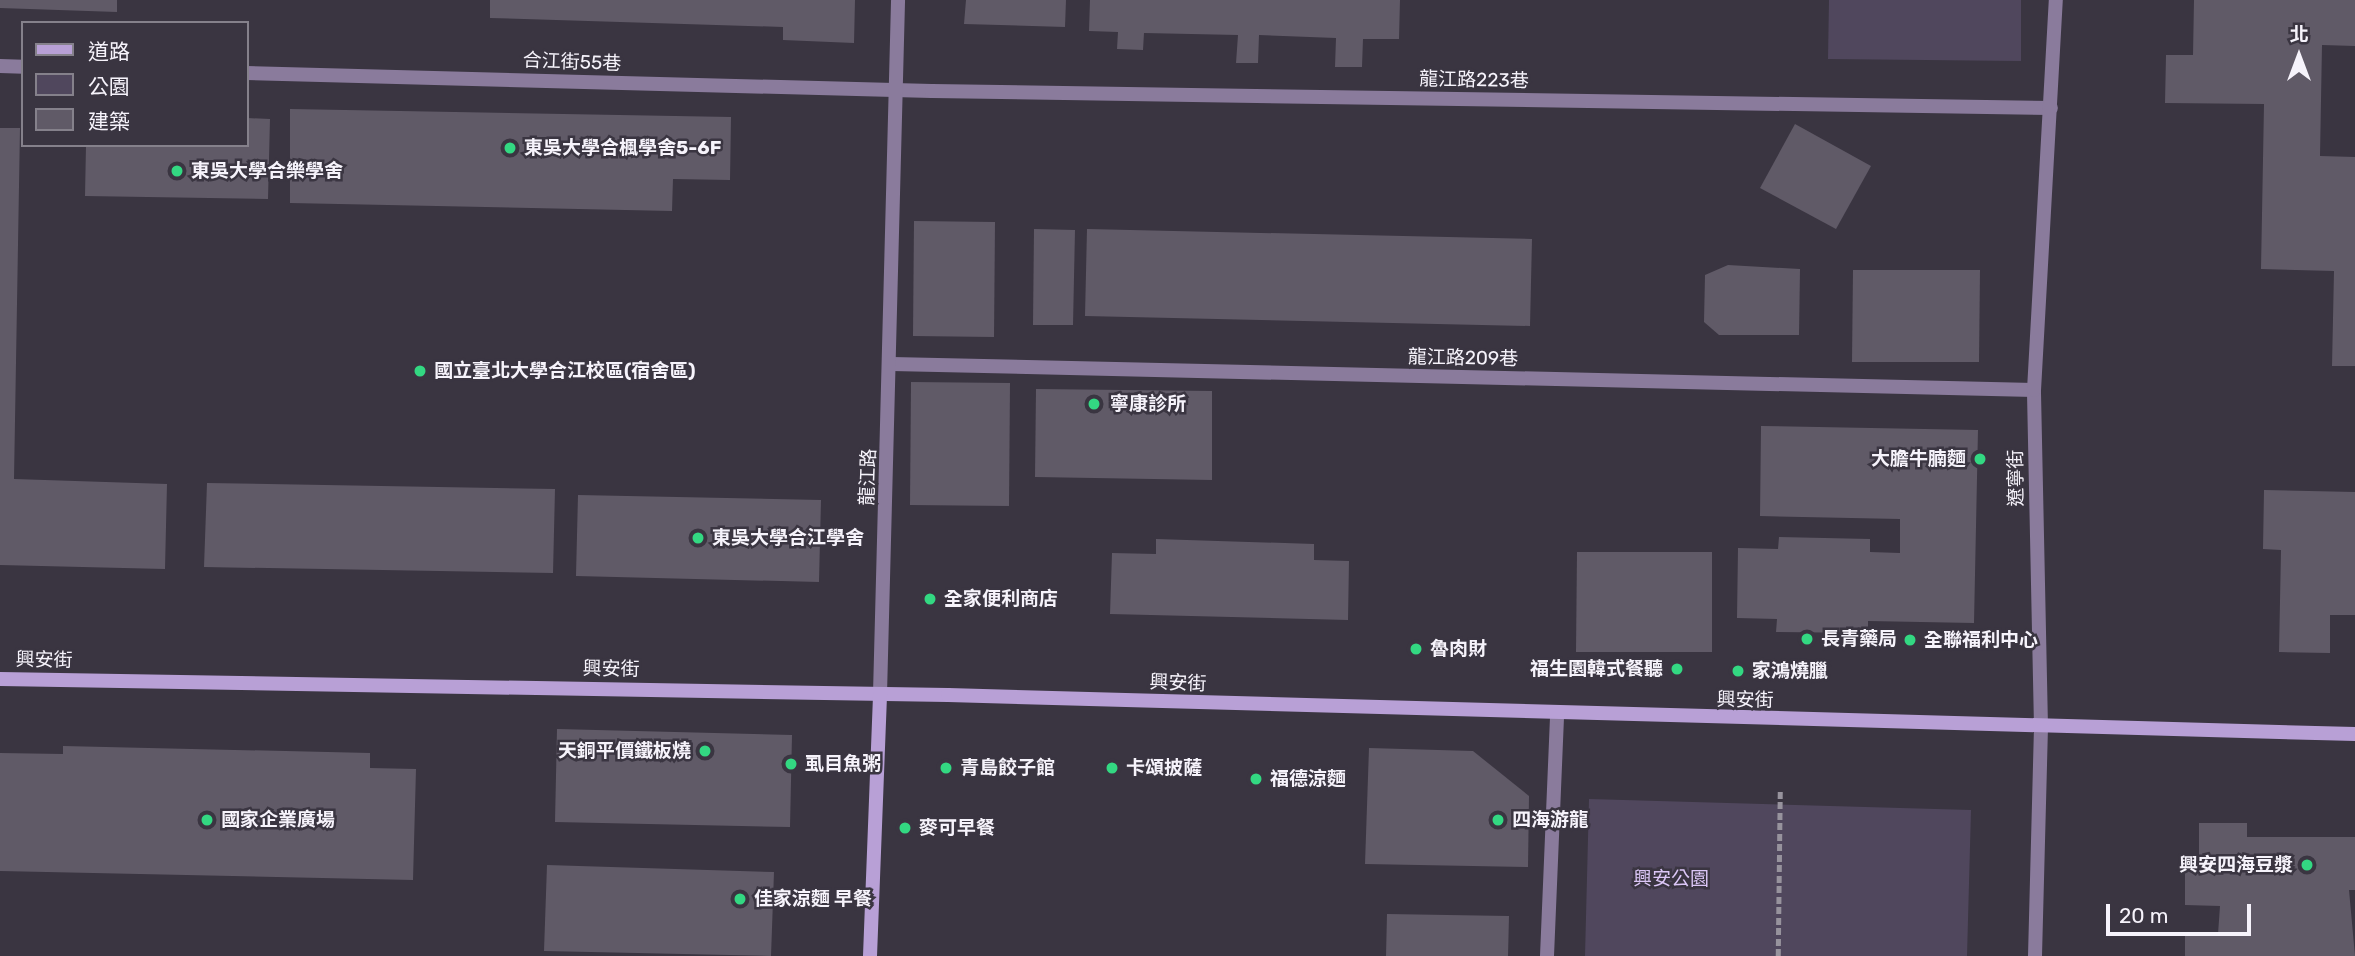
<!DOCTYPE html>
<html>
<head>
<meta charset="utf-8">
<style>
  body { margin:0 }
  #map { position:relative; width:2355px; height:956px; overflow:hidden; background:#3a3541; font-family:Rubik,"Noto Sans TC",sans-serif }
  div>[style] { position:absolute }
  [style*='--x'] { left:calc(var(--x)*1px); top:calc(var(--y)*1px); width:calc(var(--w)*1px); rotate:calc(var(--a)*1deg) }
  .green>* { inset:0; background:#50475d }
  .building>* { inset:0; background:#605a67 }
  .path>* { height:4.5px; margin-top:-2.25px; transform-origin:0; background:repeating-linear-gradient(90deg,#97939d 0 7px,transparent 0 10.5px) }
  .lane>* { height:14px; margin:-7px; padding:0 7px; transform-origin:7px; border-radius:7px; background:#8a7b9c }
  .street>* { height:14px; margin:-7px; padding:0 7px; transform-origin:7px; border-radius:7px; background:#8a7b9c }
  .secondary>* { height:14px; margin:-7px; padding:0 7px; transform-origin:7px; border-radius:7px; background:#b8a0d6 }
  .dots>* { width:19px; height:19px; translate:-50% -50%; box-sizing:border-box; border:4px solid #3a3541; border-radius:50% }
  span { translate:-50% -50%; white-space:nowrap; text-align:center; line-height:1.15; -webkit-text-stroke:5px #3a3541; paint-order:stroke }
  .street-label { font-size:19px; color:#f6f3fb }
  .poi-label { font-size:19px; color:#f6f3fb; font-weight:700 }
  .left { translate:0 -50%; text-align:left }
  .right { translate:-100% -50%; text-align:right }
  .park-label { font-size:19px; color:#dbc6f6 }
  .legend { position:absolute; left:21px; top:21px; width:228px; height:126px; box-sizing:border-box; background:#3a3541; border:2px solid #85818b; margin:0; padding:9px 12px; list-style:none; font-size:21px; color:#f6f3fb }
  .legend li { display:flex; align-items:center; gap:14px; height:35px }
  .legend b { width:35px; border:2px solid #85818b }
  .north { position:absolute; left:2264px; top:21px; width:70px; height:70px; -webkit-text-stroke:5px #3a3541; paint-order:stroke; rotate:0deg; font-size:19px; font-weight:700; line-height:28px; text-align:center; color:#f6f3fb }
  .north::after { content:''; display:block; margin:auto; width:24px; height:32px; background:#f6f3fb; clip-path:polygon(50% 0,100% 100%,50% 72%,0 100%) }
  .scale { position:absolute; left:2106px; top:904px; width:145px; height:32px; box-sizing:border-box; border:4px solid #f6f3fb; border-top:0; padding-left:9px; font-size:21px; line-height:24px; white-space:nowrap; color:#f6f3fb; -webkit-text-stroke:5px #3a3541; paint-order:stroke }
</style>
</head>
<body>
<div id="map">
  <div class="green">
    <i style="clip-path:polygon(1829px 0,2021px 0,2021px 61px,1828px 59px)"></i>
    <i style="clip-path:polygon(1589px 799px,1971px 810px,1967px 956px,1585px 956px)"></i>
  </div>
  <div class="building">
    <i style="clip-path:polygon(0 0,117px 0,117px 12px,0 8px)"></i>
    <i style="clip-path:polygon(490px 0,855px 0,854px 43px,783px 40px,783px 27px,490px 18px)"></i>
    <i style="clip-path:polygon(966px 0,1066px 0,1065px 27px,964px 24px)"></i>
    <i style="clip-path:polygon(1090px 0,1400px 0,1399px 39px,1363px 39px,1362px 67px,1335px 67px,1336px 38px,1259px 35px,1258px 63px,1236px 63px,1238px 35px,1144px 33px,1143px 50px,1117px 49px,1118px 32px,1089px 31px)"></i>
    <i style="clip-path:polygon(2194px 0,2355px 0,2355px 46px,2322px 45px,2320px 156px,2355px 157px,2355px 366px,2332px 366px,2334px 271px,2261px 269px,2264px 104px,2165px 103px,2166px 55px,2193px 55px)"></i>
    <i style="clip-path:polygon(290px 109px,731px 117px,730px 180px,673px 179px,672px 211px,290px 203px)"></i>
    <i style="clip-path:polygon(247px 118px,270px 119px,268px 199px,85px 196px,86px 145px,247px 145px)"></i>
    <i style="clip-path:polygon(1795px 124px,1871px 166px,1836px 229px,1760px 188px)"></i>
    <i style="clip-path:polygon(0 128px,20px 128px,14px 479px,167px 484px,165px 569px,0 565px)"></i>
    <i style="clip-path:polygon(914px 221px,995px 222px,994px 337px,913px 336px)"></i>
    <i style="clip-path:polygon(1034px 229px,1075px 230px,1073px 325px,1033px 325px)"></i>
    <i style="clip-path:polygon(1087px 229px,1532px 239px,1530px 326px,1085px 316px)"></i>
    <i style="clip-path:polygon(1728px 265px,1800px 269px,1799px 335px,1719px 335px,1704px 322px,1705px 275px)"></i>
    <i style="clip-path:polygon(1853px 270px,1980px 270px,1979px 362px,1852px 362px)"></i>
    <i style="clip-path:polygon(911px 382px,1010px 383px,1009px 506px,910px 505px)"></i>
    <i style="clip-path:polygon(1036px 389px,1212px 391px,1212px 480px,1035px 477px)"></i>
    <i style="clip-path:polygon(1761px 426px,1978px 430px,1974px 623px,1868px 621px,1868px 633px,1776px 632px,1777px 619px,1737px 618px,1738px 548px,1778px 549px,1779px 537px,1870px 539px,1870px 552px,1900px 553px,1900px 519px,1760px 516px)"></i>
    <i style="clip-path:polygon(207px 483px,555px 489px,553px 573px,204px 567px)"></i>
    <i style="clip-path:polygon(2264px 490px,2355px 492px,2355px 615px,2330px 615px,2330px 653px,2279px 652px,2281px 550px,2263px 549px)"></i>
    <i style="clip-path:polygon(578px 495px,821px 500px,819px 582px,576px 576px)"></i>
    <i style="clip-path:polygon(1156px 539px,1314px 544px,1314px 560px,1349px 561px,1348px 620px,1110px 614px,1112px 553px,1156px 554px)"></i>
    <i style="clip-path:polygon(1577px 552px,1712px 552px,1712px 652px,1576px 652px)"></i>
    <i style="clip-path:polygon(557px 729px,792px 735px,790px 827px,555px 822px)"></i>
    <i style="clip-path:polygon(63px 746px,370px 753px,370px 768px,416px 769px,413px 880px,0 871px,0 753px,63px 754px)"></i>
    <i style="clip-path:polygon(1369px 748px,1473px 751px,1529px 796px,1528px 867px,1365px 864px)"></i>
    <i style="clip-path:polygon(2199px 823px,2247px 823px,2247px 837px,2355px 837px,2355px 890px,2349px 890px,2355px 956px,2185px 956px,2185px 934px,2218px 934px,2220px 906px,2185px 905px,2185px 868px,2199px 862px)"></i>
    <i style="clip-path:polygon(547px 865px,774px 872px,771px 956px,544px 951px)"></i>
    <i style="clip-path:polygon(1387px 914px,1509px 916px,1508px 956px,1386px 956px)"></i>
  </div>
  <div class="path">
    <i style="--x:1778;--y:956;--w:165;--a:-89.3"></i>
  </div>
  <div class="lane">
    <i style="--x:0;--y:66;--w:23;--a:2"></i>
    <i style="--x:247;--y:73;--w:685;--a:1.51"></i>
    <i style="--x:932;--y:91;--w:1119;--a:0.87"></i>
    <i style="--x:892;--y:364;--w:1142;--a:1.3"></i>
    <i style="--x:1547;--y:956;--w:241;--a:-87.6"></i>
  </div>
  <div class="street">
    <i style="--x:880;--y:694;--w:694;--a:-88.51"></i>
    <i style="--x:2035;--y:956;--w:229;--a:-88.5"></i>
    <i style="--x:2041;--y:727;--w:337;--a:-91.2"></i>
    <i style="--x:2034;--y:390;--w:391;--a:-86.8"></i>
  </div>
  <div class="secondary">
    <i style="--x:0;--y:679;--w:948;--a:0.97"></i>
    <i style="--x:948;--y:695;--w:1408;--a:1.59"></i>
    <i style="--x:870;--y:956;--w:262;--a:-87.8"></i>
  </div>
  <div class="dots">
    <i style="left:510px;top:148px;background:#33d882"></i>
    <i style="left:177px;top:171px;background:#33d882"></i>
    <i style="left:420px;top:371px;background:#33d882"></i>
    <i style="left:1094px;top:404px;background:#33d882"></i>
    <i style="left:1980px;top:459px;background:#33d882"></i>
    <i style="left:698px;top:538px;background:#33d882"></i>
    <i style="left:930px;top:599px;background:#33d882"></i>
    <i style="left:1807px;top:639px;background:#33d882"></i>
    <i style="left:1910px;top:640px;background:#33d882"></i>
    <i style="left:1416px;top:649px;background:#33d882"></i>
    <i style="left:1677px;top:669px;background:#33d882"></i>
    <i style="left:1738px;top:671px;background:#33d882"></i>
    <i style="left:705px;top:751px;background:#33d882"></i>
    <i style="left:791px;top:764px;background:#33d882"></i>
    <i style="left:946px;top:768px;background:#33d882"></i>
    <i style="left:1112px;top:768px;background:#33d882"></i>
    <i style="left:1256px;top:779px;background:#33d882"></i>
    <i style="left:207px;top:820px;background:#33d882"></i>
    <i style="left:1498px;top:820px;background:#33d882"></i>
    <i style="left:905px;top:828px;background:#33d882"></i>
    <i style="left:2307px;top:865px;background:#33d882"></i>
    <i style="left:740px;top:899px;background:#33d882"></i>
  </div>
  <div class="street-label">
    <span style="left:572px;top:62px;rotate:2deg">合江街55巷</span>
    <span style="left:1474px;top:80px;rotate:1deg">龍江路223巷</span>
    <span style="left:1463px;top:358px;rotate:1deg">龍江路209巷</span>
    <span style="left:868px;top:477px;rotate:-88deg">龍江路</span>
    <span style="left:2016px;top:478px;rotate:-91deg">遼寧街</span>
    <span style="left:44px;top:660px;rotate:1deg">興安街</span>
    <span style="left:611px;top:669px;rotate:1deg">興安街</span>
    <span style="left:1178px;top:683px;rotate:2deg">興安街</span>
    <span style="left:1745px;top:700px;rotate:1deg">興安街</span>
  </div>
  <div class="poi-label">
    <span class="left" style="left:524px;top:148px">東吳大學合楓學舍5-6F</span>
    <span class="left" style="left:191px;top:171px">東吳大學合樂學舍</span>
    <span class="left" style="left:434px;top:371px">國立臺北大學合江校區(宿舍區)</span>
    <span class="left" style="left:1110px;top:404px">寧康診所</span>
    <span class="right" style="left:1966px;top:459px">大膽牛腩麵</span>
    <span class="left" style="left:712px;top:538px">東吳大學合江學舍</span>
    <span class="left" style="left:944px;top:599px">全家便利商店</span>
    <span class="left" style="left:1821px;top:639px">長青藥局</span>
    <span class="left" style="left:1924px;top:640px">全聯福利中心</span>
    <span class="left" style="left:1430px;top:649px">魯肉財</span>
    <span class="right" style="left:1663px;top:669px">福生園韓式餐聽</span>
    <span class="left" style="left:1752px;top:671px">家鴻燒臘</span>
    <span class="right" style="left:691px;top:751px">天銅平價鐵板燒</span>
    <span class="left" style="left:805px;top:764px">虱目魚粥</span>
    <span class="left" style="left:960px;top:768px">青島餃子館</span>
    <span class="left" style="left:1126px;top:768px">卡頌披薩</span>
    <span class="left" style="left:1270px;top:779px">福德涼麵</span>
    <span class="left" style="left:221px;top:820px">國家企業廣場</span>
    <span class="left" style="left:1512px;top:820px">四海游龍</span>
    <span class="left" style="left:919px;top:828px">麥可早餐</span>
    <span class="right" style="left:2293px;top:865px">興安四海豆漿</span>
    <span class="left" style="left:754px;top:899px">佳家涼麵 早餐</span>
  </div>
  <div class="park-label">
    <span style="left:1671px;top:879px">興安公園</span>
  </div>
  <ul class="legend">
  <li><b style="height:9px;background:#b8a0d6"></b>道路</li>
  <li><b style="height:19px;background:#50475d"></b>公園</li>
  <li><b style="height:19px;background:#605a67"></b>建築</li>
  </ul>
  <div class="north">北</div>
  <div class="scale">20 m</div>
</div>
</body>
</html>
